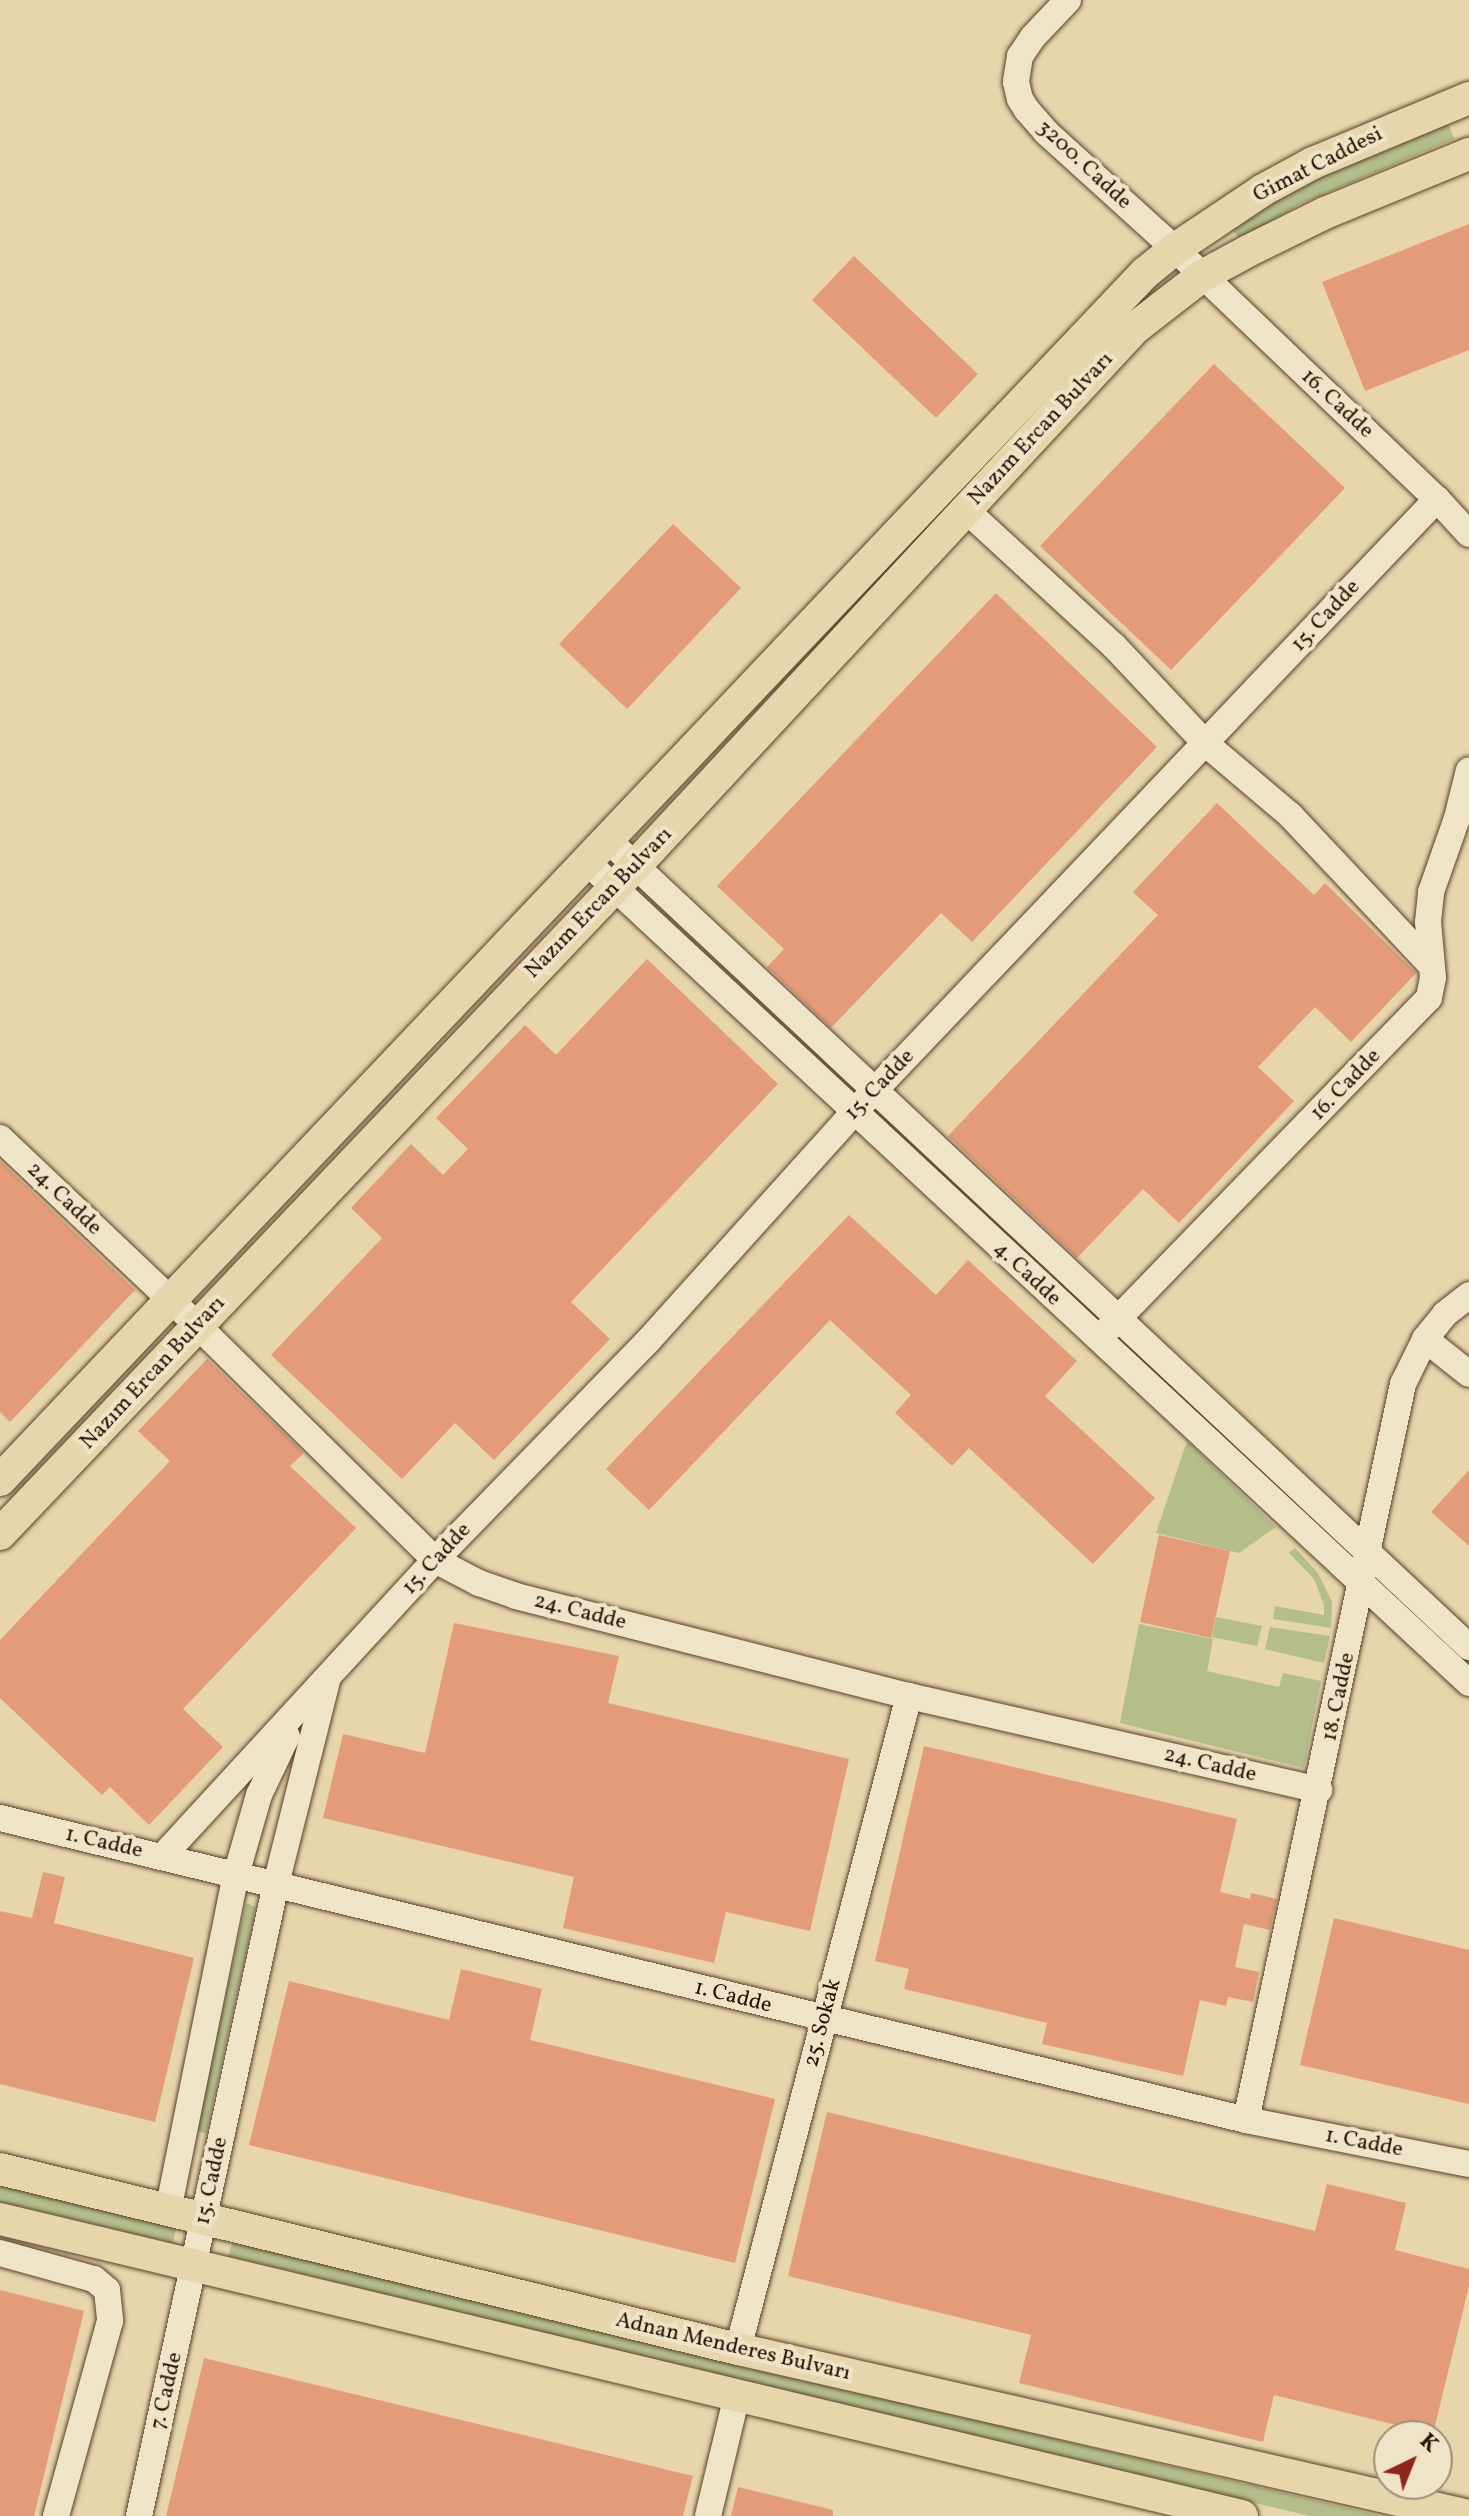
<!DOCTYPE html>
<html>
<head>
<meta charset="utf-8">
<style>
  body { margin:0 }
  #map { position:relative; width:1469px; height:2516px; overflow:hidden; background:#e7d5ab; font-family:Vollkorn,serif }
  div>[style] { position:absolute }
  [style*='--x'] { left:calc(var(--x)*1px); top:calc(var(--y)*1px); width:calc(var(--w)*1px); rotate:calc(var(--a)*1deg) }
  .green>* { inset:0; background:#b3be8b }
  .building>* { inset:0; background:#e49b79 }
  .roads { filter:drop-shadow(0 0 2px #58412c) drop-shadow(0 0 2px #58412c) }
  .minor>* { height:26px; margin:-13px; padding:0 13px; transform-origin:13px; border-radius:13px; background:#efe4c8 }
  .major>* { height:32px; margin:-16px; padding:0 16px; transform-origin:16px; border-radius:16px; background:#e7d5ab }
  span { translate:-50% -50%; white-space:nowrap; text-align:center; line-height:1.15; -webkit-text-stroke:8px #efe4c8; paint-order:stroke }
  .street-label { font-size:22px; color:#281002 }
  .north { position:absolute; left:1373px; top:2420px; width:80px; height:80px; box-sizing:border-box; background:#efe4c8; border:2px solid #9f8f79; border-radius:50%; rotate:43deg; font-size:22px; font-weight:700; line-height:32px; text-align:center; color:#281002 }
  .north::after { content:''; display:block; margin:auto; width:28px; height:36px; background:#8f2418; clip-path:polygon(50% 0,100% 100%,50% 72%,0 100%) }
</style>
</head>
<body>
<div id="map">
  <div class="green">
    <i style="clip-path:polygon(1448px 124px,1454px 139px,1300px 204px,1241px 240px,1231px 228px,1290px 189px)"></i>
    <i style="clip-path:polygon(1187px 1441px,1276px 1527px,1239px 1553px,1156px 1533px)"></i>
    <i style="clip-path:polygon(1295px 1548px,1318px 1573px,1332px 1602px,1331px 1628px,1273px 1619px,1275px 1606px,1324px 1615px,1324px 1605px,1314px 1579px,1289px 1553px)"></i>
    <i style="clip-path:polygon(1216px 1617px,1262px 1626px,1257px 1646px,1212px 1637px)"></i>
    <i style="clip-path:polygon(1139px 1624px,1213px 1639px,1207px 1671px,1279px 1687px,1283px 1673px,1321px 1681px,1304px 1768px,1120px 1723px)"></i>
    <i style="clip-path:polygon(1270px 1627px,1330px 1636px,1324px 1663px,1265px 1649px)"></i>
    <i style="clip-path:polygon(246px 1903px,256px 1907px,206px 2134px,196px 2130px)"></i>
    <i style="clip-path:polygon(0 2185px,176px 2227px,173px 2243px,0 2202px)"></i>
    <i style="clip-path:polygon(233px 2242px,727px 2361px,1381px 2516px,1310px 2516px,725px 2377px,228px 2256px)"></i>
  </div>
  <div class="building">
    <i style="clip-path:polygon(1469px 224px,1469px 350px,1365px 391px,1322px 282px)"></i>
    <i style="clip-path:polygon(854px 256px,978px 374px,936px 418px,812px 300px)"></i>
    <i style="clip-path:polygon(1214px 364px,1345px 488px,1171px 670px,1040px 546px)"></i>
    <i style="clip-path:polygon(673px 524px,741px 588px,627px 709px,559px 644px)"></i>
    <i style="clip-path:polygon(996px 593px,1157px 747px,972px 942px,941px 913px,831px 1028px,767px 967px,784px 949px,717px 886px)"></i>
    <i style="clip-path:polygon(1217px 803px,1314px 895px,1325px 883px,1416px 973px,1351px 1042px,1315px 1007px,1258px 1067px,1294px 1101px,1179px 1223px,1143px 1189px,1077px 1258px,948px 1136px,1158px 915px,1133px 892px)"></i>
    <i style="clip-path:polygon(647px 959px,778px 1084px,571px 1302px,610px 1339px,494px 1460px,455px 1423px,402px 1479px,271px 1355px,382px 1238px,351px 1208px,411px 1144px,443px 1175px,468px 1149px,436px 1118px,525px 1025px,556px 1055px)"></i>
    <i style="clip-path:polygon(0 1161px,135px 1290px,10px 1422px,0 1412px)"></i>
    <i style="clip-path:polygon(849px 1215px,936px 1295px,968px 1260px,1077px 1361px,1045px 1396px,1155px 1498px,1093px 1564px,969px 1448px,952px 1466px,895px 1413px,911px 1395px,830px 1320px,649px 1510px,606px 1469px)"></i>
    <i style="clip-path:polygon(207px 1359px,304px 1453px,290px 1466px,356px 1528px,183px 1709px,223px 1747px,149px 1825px,110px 1787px,102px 1795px,0 1698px,0 1640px,170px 1461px,138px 1431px)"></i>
    <i style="clip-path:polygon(1469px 1470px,1469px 1546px,1431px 1512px)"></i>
    <i style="clip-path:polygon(1159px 1535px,1230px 1551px,1211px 1638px,1140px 1622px)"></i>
    <i style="clip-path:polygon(454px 1623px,619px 1656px,608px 1703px,849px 1759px,810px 1931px,726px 1912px,714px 1963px,563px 1928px,574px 1877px,323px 1818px,343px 1734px,425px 1753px)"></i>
    <i style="clip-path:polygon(924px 1746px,1237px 1819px,1220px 1892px,1250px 1899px,1251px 1893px,1277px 1899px,1270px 1930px,1244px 1924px,1235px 1967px,1259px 1972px,1253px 2002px,1228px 1997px,1226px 2006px,1200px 2000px,1183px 2076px,1042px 2044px,1047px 2023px,904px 1989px,909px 1969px,875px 1961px)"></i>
    <i style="clip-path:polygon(43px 1872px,65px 1877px,54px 1923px,194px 1958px,155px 2122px,0 2084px,0 1911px,32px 1918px)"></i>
    <i style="clip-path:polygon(1334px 1918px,1469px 1950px,1469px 2104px,1300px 2065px)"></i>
    <i style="clip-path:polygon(461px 1969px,542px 1989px,530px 2040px,775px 2099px,735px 2263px,249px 2145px,289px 1981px,449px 2020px)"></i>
    <i style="clip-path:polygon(827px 2112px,1315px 2231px,1327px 2184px,1406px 2203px,1395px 2250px,1469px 2269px,1469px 2286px,1433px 2434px,1274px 2395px,1263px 2442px,1019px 2383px,1031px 2335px,788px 2276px)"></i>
    <i style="clip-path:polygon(0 2290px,84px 2311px,34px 2516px,0 2516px)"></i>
    <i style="clip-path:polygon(204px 2358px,693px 2476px,683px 2516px,166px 2516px)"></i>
    <i style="clip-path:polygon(738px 2487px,833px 2510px,833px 2516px,731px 2516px)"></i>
  </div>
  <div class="roads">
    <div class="minor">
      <i style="--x:1068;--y:0;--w:51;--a:133.4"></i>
      <i style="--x:1033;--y:37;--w:23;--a:124"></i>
      <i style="--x:1020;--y:56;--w:26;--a:99"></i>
      <i style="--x:1016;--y:82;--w:17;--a:77"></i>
      <i style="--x:1020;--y:99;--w:13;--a:58"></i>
      <i style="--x:1027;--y:110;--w:29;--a:49"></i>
      <i style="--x:1046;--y:132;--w:174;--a:42.2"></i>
      <i style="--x:1175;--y:249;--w:362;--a:43.7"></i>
      <i style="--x:1437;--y:499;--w:47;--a:47.6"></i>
      <i style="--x:966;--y:510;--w:201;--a:42.6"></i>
      <i style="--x:1114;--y:646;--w:133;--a:46.8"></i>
      <i style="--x:1205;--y:743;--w:111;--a:40.3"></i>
      <i style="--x:1290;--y:815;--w:207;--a:46.8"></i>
      <i style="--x:608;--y:840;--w:1180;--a:43.15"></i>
      <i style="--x:587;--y:862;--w:1205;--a:42.95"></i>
      <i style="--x:0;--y:1138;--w:272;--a:43.5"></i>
      <i style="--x:197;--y:1325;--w:334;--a:44.6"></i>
      <i style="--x:435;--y:1560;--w:50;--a:27.6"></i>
      <i style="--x:479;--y:1583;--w:39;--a:19"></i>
      <i style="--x:516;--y:1596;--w:406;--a:14.3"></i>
      <i style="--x:909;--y:1696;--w:421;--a:12.9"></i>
      <i style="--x:1108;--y:1329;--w:461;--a:-45.9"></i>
      <i style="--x:1429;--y:998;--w:20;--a:-79"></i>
      <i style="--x:1433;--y:978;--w:56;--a:-95.1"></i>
      <i style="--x:1428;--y:922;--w:30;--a:-84"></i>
      <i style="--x:1431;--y:892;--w:78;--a:-70.6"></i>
      <i style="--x:1457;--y:818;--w:49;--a:-76"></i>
      <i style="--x:1425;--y:1339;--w:56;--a:38.5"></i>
      <i style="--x:0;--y:1818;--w:1282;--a:13.62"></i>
      <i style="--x:1246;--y:2120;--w:227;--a:11.2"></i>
      <i style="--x:162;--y:1857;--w:403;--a:-47.4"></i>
      <i style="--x:435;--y:1560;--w:305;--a:-45.8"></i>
      <i style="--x:648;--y:1341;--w:308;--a:-48"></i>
      <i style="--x:854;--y:1112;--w:846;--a:-46.44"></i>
      <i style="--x:1246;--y:2120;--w:753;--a:-77.96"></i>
      <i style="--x:1403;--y:1384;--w:50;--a:-63.9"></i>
      <i style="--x:1425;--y:1339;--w:32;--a:-51"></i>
      <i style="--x:1445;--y:1314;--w:31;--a:-38"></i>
      <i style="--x:168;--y:2211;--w:343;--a:-78.6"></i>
      <i style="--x:236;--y:1875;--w:83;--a:-74"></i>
      <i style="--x:259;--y:1795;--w:65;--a:-64.6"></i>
      <i style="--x:0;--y:2253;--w:98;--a:15.5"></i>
      <i style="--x:94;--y:2279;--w:17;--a:40"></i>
      <i style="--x:107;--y:2290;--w:31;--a:84"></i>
      <i style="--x:110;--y:2321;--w:202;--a:105.5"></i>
      <i style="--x:738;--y:2349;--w:675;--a:-75.33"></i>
      <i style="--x:139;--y:2516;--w:647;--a:-77.77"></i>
      <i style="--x:276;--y:1884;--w:209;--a:-75.9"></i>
      <i style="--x:708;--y:2516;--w:124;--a:-76.5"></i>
    </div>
    <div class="major">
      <i style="--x:0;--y:1480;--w:1664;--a:-46.51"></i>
      <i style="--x:1145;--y:273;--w:38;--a:-39"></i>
      <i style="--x:1175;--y:249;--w:106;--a:-33.8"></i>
      <i style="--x:1263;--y:190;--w:57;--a:-28.4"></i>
      <i style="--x:1313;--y:163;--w:169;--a:-22.6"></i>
      <i style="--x:0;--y:1534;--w:922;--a:-46.45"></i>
      <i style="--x:635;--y:866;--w:734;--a:-47.1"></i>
      <i style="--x:1135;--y:328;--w:85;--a:-37.8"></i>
      <i style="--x:1202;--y:276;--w:52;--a:-28.5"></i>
      <i style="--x:1248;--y:251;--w:86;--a:-26.3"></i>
      <i style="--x:1325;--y:213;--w:156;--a:-22.3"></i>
      <i style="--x:0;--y:2169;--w:760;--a:13.71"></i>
      <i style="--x:738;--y:2349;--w:750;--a:12.87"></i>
      <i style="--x:0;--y:2219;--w:1277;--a:13.45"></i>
    </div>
  </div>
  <div class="street-label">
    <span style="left:1084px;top:165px;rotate:43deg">3200. Cadde</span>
    <span style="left:1318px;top:165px;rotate:-27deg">Gimat Caddesi</span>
    <span style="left:1337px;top:404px;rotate:43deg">16. Cadde</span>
    <span style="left:1041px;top:429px;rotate:-47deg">Nazım Ercan Bulvarı</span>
    <span style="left:1326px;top:616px;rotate:-47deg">15. Cadde</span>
    <span style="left:599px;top:903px;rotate:-46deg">Nazım Ercan Bulvarı</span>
    <span style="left:880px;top:1085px;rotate:-46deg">15. Cadde</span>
    <span style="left:1346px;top:1085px;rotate:-46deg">16. Cadde</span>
    <span style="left:64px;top:1199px;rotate:44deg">24. Cadde</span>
    <span style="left:1027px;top:1274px;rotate:43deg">4. Cadde</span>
    <span style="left:153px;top:1373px;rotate:-47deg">Nazım Ercan Bulvarı</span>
    <span style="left:437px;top:1559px;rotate:-47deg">15. Cadde</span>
    <span style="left:580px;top:1612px;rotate:14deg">24. Cadde</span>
    <span style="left:1339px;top:1697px;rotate:-78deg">18. Cadde</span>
    <span style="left:1210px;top:1765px;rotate:13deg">24. Cadde</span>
    <span style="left:104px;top:1843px;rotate:13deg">1. Cadde</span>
    <span style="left:733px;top:1997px;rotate:14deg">1. Cadde</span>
    <span style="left:823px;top:2023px;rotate:-75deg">25. Sokak</span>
    <span style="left:1364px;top:2143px;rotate:11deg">1. Cadde</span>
    <span style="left:212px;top:2181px;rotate:-78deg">15. Cadde</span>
    <span style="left:733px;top:2347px;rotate:13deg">Adnan Menderes Bulvarı</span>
    <span style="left:167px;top:2391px;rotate:-77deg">7. Cadde</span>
  </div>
  <div class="north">K</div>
</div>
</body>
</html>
